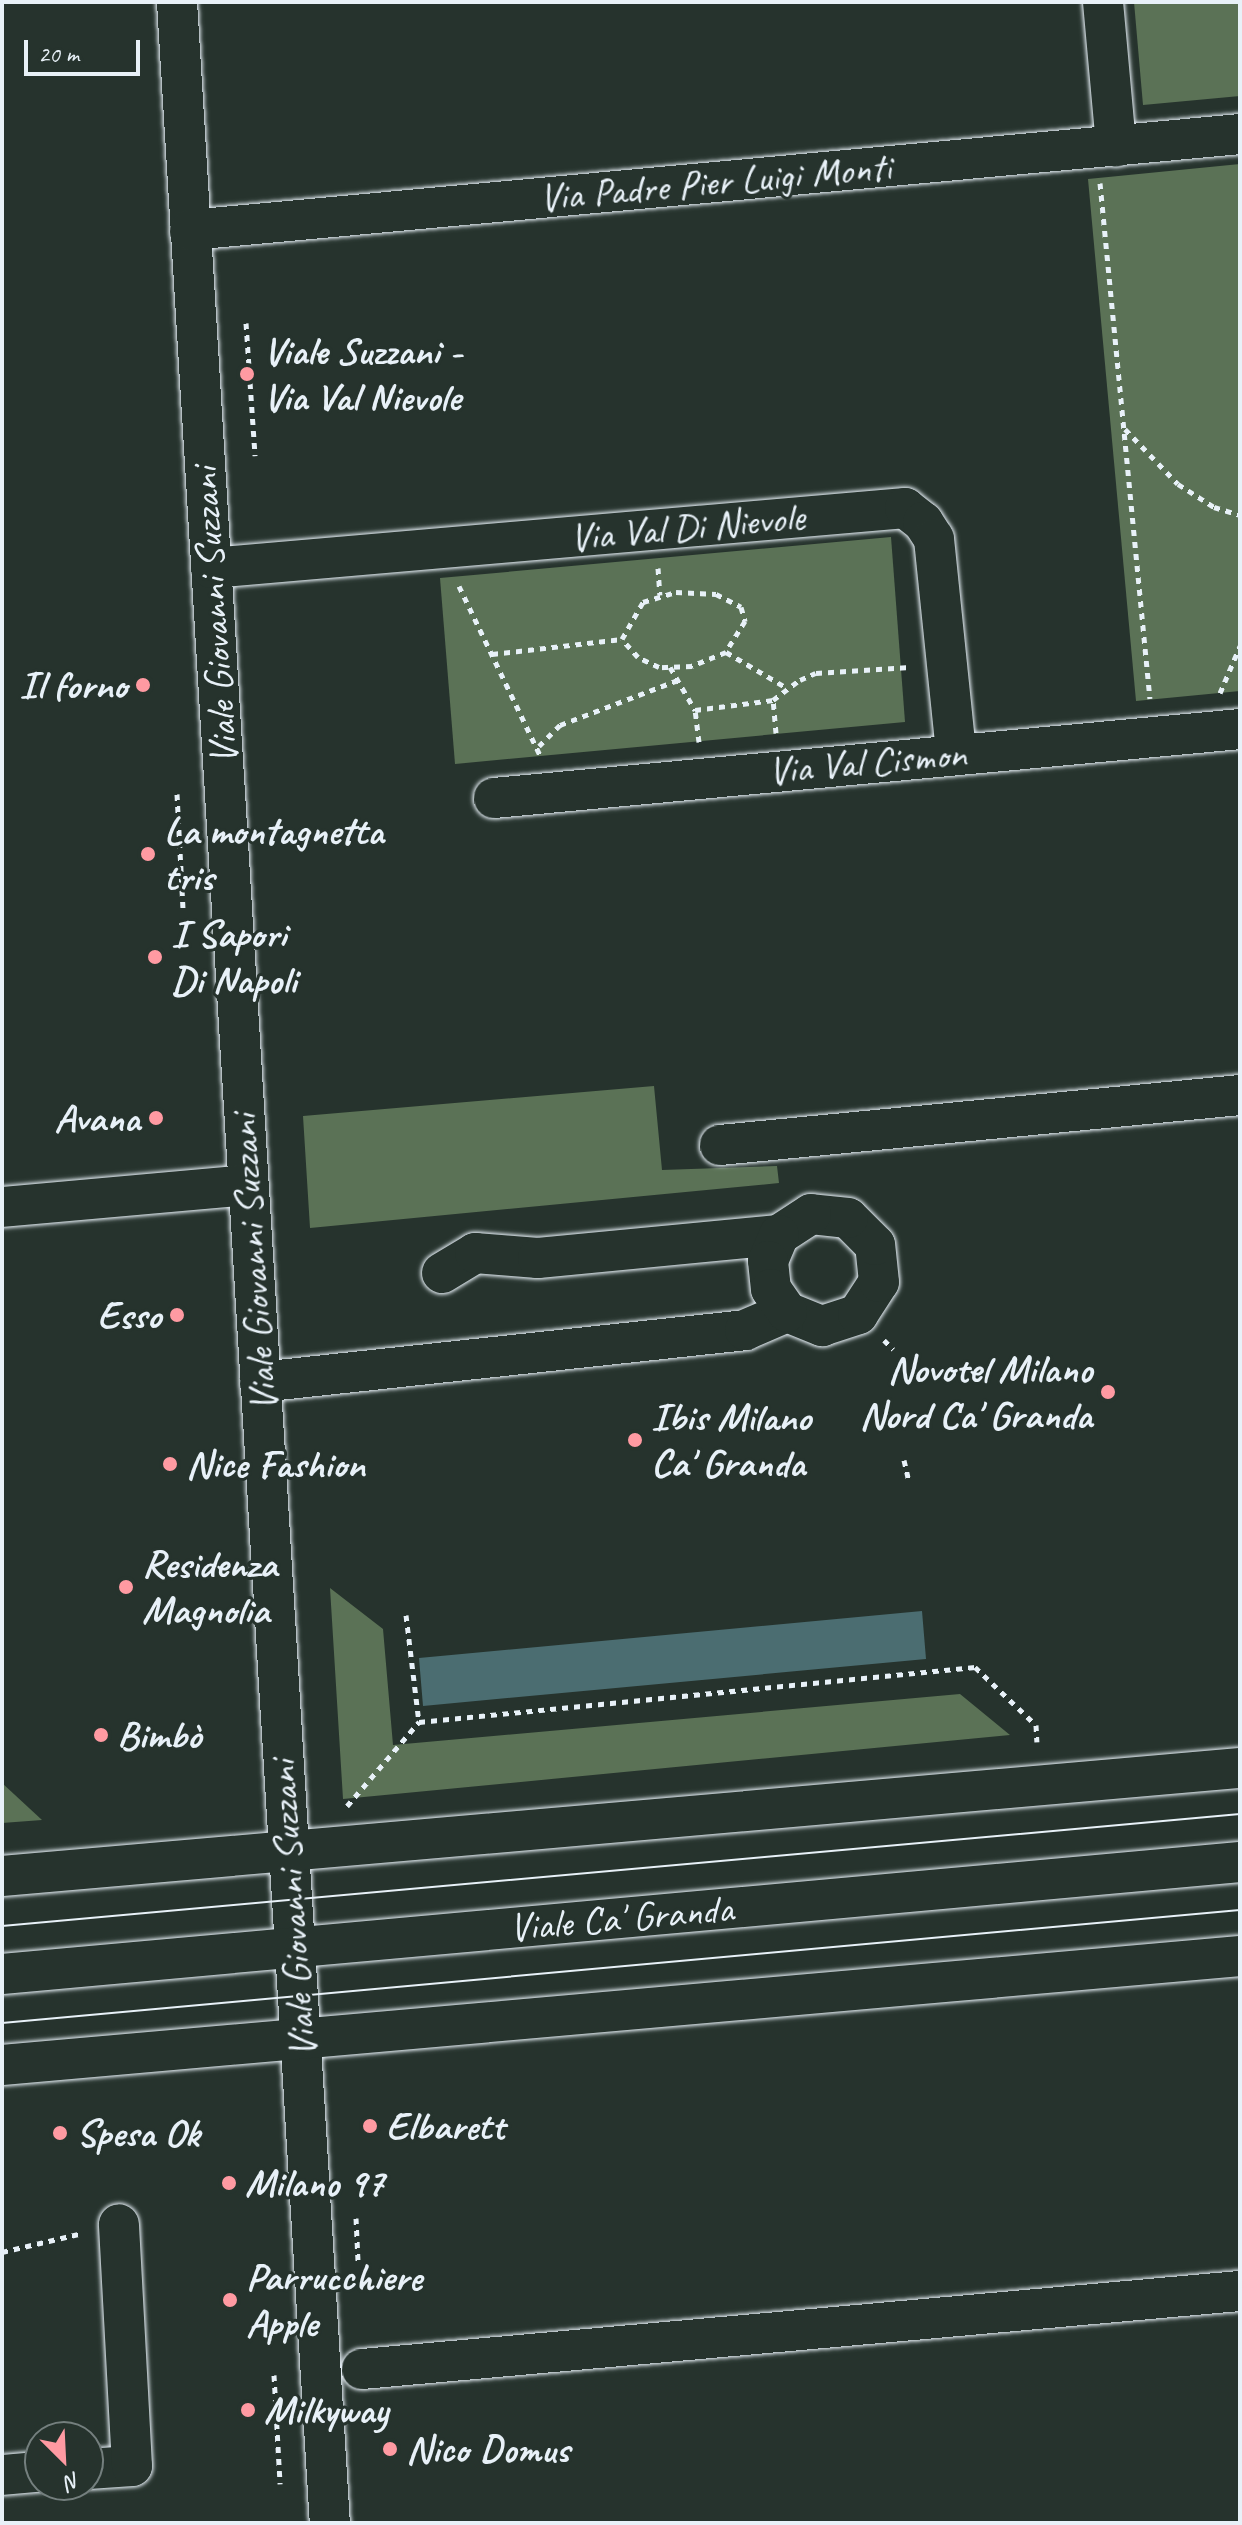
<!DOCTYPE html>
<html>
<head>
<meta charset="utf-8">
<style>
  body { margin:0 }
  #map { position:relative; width:1242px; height:2525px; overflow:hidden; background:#26332d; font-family:Caveat,sans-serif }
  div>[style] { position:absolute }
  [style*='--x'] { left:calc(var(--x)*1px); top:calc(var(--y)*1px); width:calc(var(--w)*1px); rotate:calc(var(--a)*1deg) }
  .green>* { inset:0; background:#5b7256 }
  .water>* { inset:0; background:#4b6d71 }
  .path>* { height:5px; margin-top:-2.5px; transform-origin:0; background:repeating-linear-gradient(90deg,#e8f1f8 0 6px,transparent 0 12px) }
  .roads { filter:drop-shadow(0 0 2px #e8f1f8) drop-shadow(0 0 2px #e8f1f8) }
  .minor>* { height:40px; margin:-20px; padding:0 20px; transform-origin:20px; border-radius:20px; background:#26332d }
  .tram>* { height:2px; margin:-1px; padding:0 1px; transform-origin:1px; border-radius:1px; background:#e8f1f8 }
  .dots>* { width:22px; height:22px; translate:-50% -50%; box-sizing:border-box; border:4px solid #26332d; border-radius:50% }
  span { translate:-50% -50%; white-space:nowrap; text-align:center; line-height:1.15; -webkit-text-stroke:6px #26332d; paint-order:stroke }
  .street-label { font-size:40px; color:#e8f1f8 }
  .poi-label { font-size:40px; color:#e8f1f8; font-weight:700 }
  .left { translate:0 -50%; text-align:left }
  .right { translate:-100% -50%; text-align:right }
  .frame { position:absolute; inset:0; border:4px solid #e8f1f8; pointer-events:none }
  .north { position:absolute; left:24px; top:2421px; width:80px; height:80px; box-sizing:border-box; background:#26332d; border:2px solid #747f7e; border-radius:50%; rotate:156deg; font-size:22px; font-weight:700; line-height:32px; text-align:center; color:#e8f1f8 }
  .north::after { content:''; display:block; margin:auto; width:28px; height:36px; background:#ff9aa2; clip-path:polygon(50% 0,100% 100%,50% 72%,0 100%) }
  .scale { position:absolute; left:24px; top:40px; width:116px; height:36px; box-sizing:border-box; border:4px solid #e8f1f8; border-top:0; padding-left:10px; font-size:24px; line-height:28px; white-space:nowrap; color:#e8f1f8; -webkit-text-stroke:6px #26332d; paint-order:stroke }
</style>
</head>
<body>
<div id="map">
  <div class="green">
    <i style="clip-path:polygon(1134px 2px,1240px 2px,1240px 96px,1143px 105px)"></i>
    <i style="clip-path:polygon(1240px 164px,1240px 691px,1136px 701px,1088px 179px)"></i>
    <i style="clip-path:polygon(891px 537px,905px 722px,455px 764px,440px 578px)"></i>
    <i style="clip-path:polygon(654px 1086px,662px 1170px,777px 1166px,779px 1183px,310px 1228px,303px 1116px)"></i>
    <i style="clip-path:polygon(330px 1588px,383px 1629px,393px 1745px,960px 1694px,1010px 1735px,343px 1799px)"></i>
    <i style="clip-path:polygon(2px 1783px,42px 1820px,2px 1823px)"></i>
  </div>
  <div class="water">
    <i style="clip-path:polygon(922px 1611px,926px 1659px,423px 1706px,419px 1658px)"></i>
  </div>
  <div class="path">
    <i style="--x:1100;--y:183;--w:518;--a:84.47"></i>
    <i style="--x:246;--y:323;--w:133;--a:86.1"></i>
    <i style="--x:1125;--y:429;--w:76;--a:46.1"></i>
    <i style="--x:1178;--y:484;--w:43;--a:32.6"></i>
    <i style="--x:1214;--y:507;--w:27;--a:17"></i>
    <i style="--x:658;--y:568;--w:27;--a:86"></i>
    <i style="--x:459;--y:586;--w:190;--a:64.4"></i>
    <i style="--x:676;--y:592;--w:40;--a:2.9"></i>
    <i style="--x:716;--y:594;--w:28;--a:27"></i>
    <i style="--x:741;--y:607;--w:15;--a:74"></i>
    <i style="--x:745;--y:621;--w:36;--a:122"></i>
    <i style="--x:726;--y:652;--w:37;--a:158"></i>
    <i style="--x:692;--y:666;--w:33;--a:178"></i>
    <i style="--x:659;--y:667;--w:23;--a:-155"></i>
    <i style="--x:638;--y:657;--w:24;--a:-132"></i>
    <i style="--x:622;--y:639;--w:43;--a:-60.4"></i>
    <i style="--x:643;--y:602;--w:34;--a:-17"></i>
    <i style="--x:726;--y:652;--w:71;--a:30.5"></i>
    <i style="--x:492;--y:654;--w:131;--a:-6.6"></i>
    <i style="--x:670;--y:667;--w:50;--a:59.8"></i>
    <i style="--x:1220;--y:693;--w:51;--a:-66.9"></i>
    <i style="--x:776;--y:733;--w:33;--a:-95"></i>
    <i style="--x:773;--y:700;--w:34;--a:-37"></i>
    <i style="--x:800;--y:680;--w:17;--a:-24"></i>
    <i style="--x:816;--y:673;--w:94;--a:-3.7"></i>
    <i style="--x:699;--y:742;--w:32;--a:-97"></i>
    <i style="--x:695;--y:710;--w:79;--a:-7.3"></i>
    <i style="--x:539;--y:746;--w:30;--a:-45"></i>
    <i style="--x:560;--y:725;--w:126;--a:-20.9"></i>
    <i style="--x:177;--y:794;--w:116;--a:87"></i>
    <i style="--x:884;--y:1340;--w:13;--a:45"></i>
    <i style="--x:904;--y:1460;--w:22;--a:77"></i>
    <i style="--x:406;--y:1615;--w:108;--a:83.1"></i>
    <i style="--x:347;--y:1806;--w:111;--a:-49.4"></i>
    <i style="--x:419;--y:1722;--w:559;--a:-5.65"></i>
    <i style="--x:975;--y:1667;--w:84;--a:43.6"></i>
    <i style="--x:1036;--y:1725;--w:17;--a:87"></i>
    <i style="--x:356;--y:2218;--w:43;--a:87.3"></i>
    <i style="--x:2;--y:2252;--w:83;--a:-13.2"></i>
    <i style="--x:274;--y:2375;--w:109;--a:86.8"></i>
  </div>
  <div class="roads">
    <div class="minor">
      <i style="--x:177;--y:2;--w:2526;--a:86.53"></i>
      <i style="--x:1103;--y:2;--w:145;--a:84.8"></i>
      <i style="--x:190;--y:230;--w:1054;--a:-5.22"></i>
      <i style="--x:211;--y:568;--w:697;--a:-4.94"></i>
      <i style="--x:905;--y:508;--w:23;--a:38"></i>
      <i style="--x:923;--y:522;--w:20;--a:57"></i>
      <i style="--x:934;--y:539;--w:215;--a:84.1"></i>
      <i style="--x:494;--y:798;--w:749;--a:-5.28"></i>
      <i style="--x:720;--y:1145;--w:522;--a:-5.49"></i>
      <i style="--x:2;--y:1207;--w:247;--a:-5.1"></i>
      <i style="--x:442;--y:1273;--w:39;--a:-31"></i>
      <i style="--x:475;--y:1253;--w:63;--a:4.5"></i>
      <i style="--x:538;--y:1258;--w:242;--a:-5.5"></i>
      <i style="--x:260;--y:1382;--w:488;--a:-6.1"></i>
      <i style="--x:745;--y:1330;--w:46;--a:-23.2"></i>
      <i style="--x:787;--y:1312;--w:38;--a:22"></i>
      <i style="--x:822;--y:1326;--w:38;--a:-18"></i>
      <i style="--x:858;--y:1314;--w:38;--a:-57"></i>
      <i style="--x:879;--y:1282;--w:37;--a:-96"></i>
      <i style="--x:875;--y:1245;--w:38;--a:-135"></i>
      <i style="--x:848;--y:1218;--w:37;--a:-174"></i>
      <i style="--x:811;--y:1214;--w:38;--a:147"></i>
      <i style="--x:779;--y:1235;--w:28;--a:113"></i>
      <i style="--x:768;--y:1261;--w:28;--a:84"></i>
      <i style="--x:771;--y:1289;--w:28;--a:55"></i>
      <i style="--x:2;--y:1876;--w:1243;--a:-4.99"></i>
      <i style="--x:2;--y:1974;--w:1243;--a:-5.17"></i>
      <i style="--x:2;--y:2065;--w:1243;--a:-5.03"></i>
      <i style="--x:362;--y:2369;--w:881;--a:-5.08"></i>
      <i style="--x:88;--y:2469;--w:44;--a:-3.9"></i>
      <i style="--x:132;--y:2466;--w:242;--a:-93.1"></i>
      <i style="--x:2;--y:2475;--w:38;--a:-5"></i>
    </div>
  </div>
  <div class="tram">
    <i style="--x:2;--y:1926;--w:1243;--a:-5.17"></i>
    <i style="--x:2;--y:2023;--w:1243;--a:-5.22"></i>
  </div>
  <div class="dots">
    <i style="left:247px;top:374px;background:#ff9aa2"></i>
    <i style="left:143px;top:685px;background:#ff9aa2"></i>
    <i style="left:148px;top:854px;background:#ff9aa2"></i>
    <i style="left:155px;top:957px;background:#ff9aa2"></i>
    <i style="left:156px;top:1118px;background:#ff9aa2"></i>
    <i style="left:177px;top:1315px;background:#ff9aa2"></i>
    <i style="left:1108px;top:1392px;background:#ff9aa2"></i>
    <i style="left:635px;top:1440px;background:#ff9aa2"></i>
    <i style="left:170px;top:1464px;background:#ff9aa2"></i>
    <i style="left:126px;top:1587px;background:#ff9aa2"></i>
    <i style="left:101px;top:1735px;background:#ff9aa2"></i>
    <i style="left:370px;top:2126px;background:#ff9aa2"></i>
    <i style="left:60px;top:2133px;background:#ff9aa2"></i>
    <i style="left:229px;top:2183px;background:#ff9aa2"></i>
    <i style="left:230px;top:2300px;background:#ff9aa2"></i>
    <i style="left:248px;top:2410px;background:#ff9aa2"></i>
    <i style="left:390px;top:2449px;background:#ff9aa2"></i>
  </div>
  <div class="street-label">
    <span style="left:715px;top:182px;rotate:-5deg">Via Padre Pier Luigi Monti</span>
    <span style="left:687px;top:527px;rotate:-5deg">Via Val Di Nievole</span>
    <span style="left:214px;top:616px;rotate:-94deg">Viale Giovanni Suzzani</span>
    <span style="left:867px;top:762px;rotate:-5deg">Via Val Cismon</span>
    <span style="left:253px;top:1263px;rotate:-94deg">Viale Giovanni Suzzani</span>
    <span style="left:292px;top:1909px;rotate:-94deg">Viale Giovanni Suzzani</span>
    <span style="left:621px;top:1918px;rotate:-5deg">Viale Ca' Granda</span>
  </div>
  <div class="poi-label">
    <span class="left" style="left:263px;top:374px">Viale Suzzani -<br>Via Val Nievole</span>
    <span class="right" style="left:127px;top:685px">Il forno</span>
    <span class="left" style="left:164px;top:854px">La montagnetta<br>tris</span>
    <span class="left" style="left:171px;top:957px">I Sapori<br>Di Napoli</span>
    <span class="right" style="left:140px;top:1118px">Avana</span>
    <span class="right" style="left:161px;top:1315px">Esso</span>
    <span class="right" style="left:1092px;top:1392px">Novotel Milano<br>Nord Ca' Granda</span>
    <span class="left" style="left:651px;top:1440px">Ibis Milano<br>Ca' Granda</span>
    <span class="left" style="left:186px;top:1464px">Nice Fashion</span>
    <span class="left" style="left:142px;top:1587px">Residenza<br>Magnolia</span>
    <span class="left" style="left:117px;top:1735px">Bimbò</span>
    <span class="left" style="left:386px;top:2126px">Elbarett</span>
    <span class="left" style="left:76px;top:2133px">Spesa Ok</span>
    <span class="left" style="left:245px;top:2183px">Milano 97</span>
    <span class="left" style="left:246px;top:2300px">Parrucchiere<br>Apple</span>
    <span class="left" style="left:264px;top:2410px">Milkyway</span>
    <span class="left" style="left:406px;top:2449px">Nico Domus</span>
  </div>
  <div class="frame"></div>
  <div class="north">N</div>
  <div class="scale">20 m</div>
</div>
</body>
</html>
